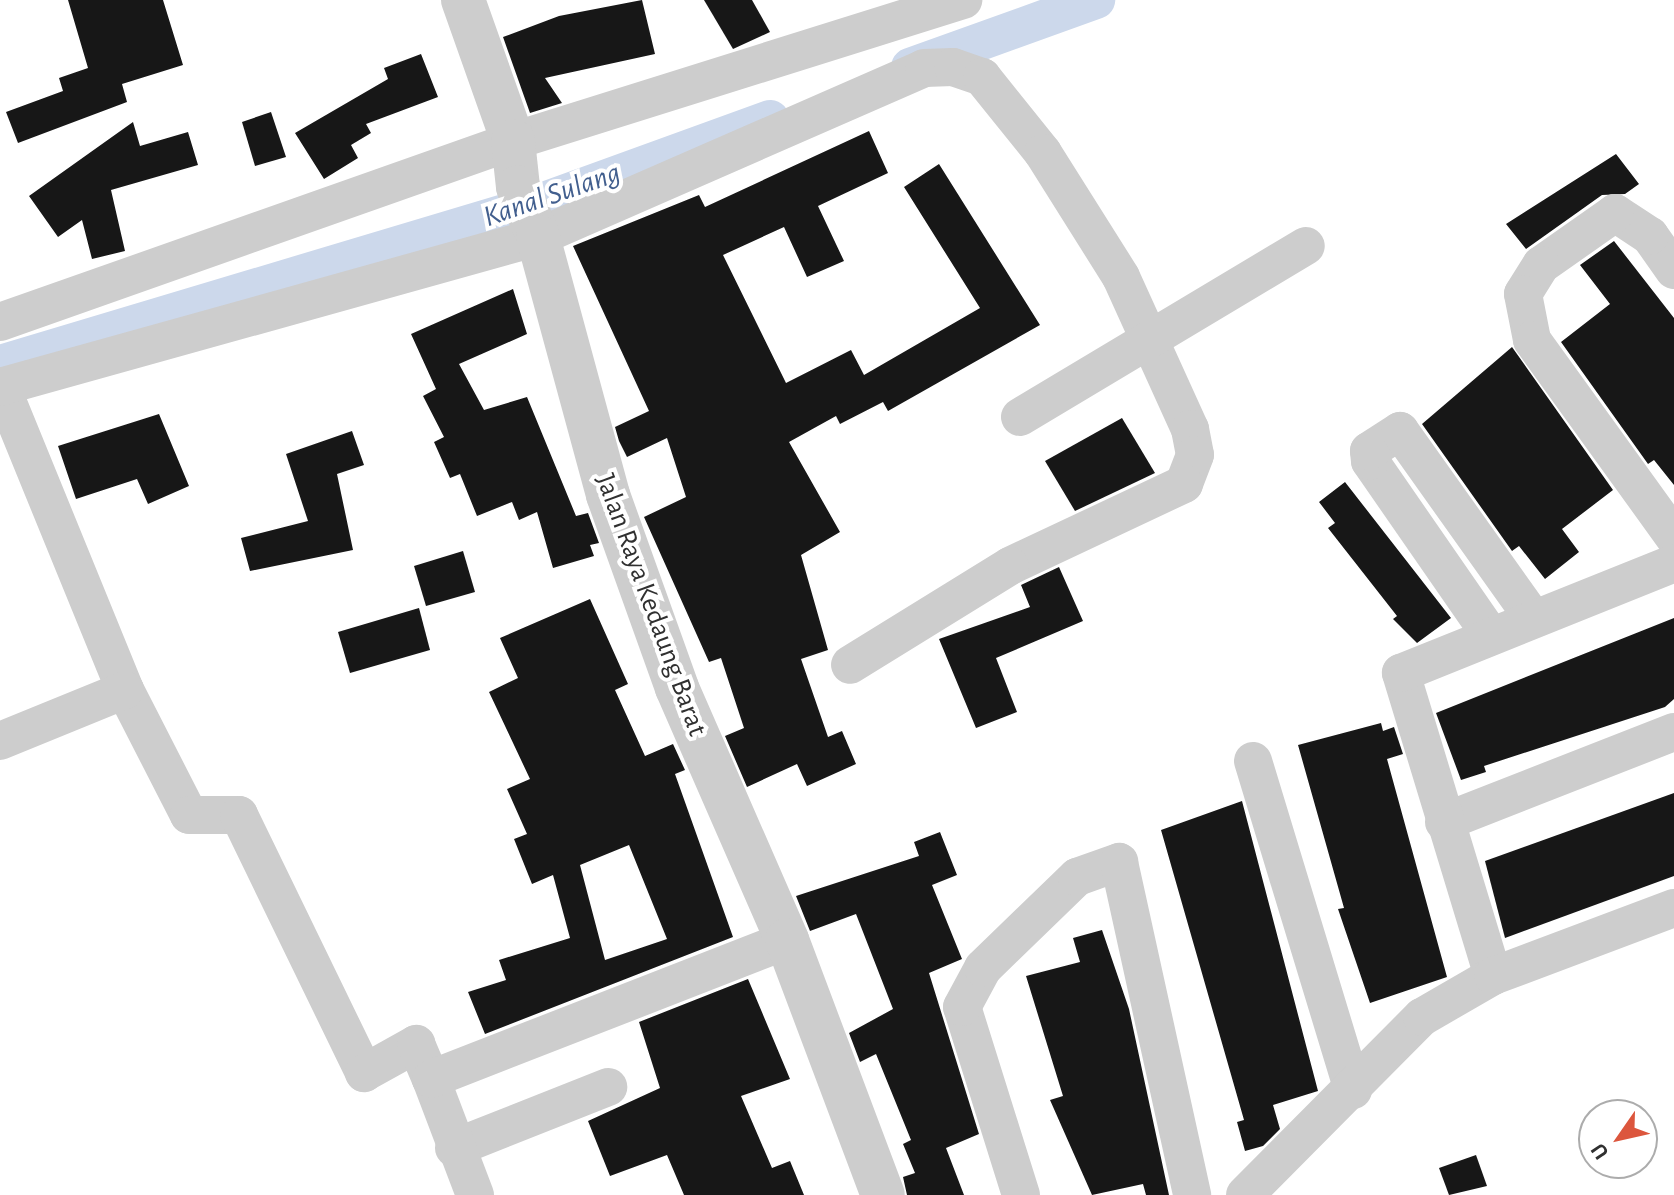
<!DOCTYPE html>
<html>
<head>
<meta charset="utf-8">
<style>
  body { margin:0 }
  #map { position:relative; width:1674px; height:1195px; overflow:hidden; background:#fff; font-family:"Alegreya Sans",sans-serif }
  div>[style] { position:absolute }
  [style*='--x'] { left:calc(var(--x)*1px); top:calc(var(--y)*1px); width:calc(var(--w)*1px); rotate:calc(var(--a)*1deg) }
  .canal>* { height:38px; margin:-19px; padding:0 19px; transform-origin:19px; border-radius:19px; background:#ccd8eb }
  .building>* { inset:0; background:#171717 }
  .minor>* { height:38px; margin:-19px; padding:0 19px; transform-origin:19px; border-radius:19px; background:#cdcdcd }
  .tertiary>* { height:44px; margin:-22px; padding:0 22px; transform-origin:22px; border-radius:22px; background:#cdcdcd }
  span { translate:-50% -50%; white-space:nowrap; text-align:center; line-height:1.15; -webkit-text-stroke:8px #fff; paint-order:stroke }
  .street-label { font-size:28px; color:#303030 }
  .water-label { font-size:30px; color:#425f8e; font-style:italic }
  .north { position:absolute; left:1578px; top:1099px; width:80px; height:80px; box-sizing:border-box; background:#fff; border:2px solid #acacac; border-radius:50%; rotate:236deg; font-size:22px; font-weight:700; line-height:32px; text-align:center; color:#303030 }
  .north::after { content:''; display:block; margin:auto; width:28px; height:36px; background:#dc563d; clip-path:polygon(50% 0,100% 100%,50% 72%,0 100%) }
</style>
</head>
<body>
<div id="map">
  <div class="canal">
    <i style="--x:910;--y:67;--w:198;--a:-19.8"></i>
    <i style="--x:0;--y:364;--w:562;--a:-16.66"></i>
    <i style="--x:538;--y:203;--w:247;--a:-19.9"></i>
  </div>
  <div class="building">
    <i style="clip-path:polygon(68px 0,163px 0,183px 65px,122px 84px,127px 102px,18px 143px,6px 112px,63px 91px,59px 78px,88px 68px)"></i>
    <i style="clip-path:polygon(642px 0,655px 54px,545px 78px,562px 103px,530px 113px,503px 37px,559px 16px)"></i>
    <i style="clip-path:polygon(704px 0,752px 0,770px 32px,733px 49px)"></i>
    <i style="clip-path:polygon(421px 54px,438px 97px,366px 124px,371px 133px,351px 145px,358px 158px,324px 179px,295px 133px,388px 79px,384px 68px)"></i>
    <i style="clip-path:polygon(271px 112px,286px 157px,255px 166px,242px 122px)"></i>
    <i style="clip-path:polygon(133px 122px,140px 146px,188px 132px,198px 165px,111px 190px,125px 251px,92px 259px,82px 220px,58px 237px,29px 196px)"></i>
    <i style="clip-path:polygon(869px 131px,888px 173px,818px 206px,844px 261px,807px 277px,784px 227px,723px 255px,786px 383px,851px 350px,864px 375px,980px 308px,904px 187px,939px 164px,1040px 325px,888px 411px,883px 402px,840px 424px,836px 416px,789px 442px,840px 532px,801px 555px,828px 650px,801px 659px,828px 737px,842px 731px,856px 764px,807px 786px,797px 764px,747px 787px,725px 736px,744px 728px,721px 658px,709px 662px,644px 517px,686px 497px,667px 438px,627px 457px,619px 441px,615px 427px,649px 411px,573px 246px,699px 195px,705px 207px)"></i>
    <i style="clip-path:polygon(1616px 154px,1639px 184px,1625px 194px,1602px 195px,1526px 249px,1506px 224px)"></i>
    <i style="clip-path:polygon(1614px 241px,1674px 318px,1674px 485px,1654px 460px,1648px 464px,1561px 342px,1610px 304px,1580px 265px)"></i>
    <i style="clip-path:polygon(513px 289px,527px 334px,459px 364px,484px 410px,527px 397px,576px 516px,588px 513px,599px 543px,590px 545px,594px 556px,553px 568px,537px 512px,519px 520px,512px 502px,477px 516px,460px 474px,450px 478px,434px 442px,444px 437px,423px 396px,436px 389px,411px 334px)"></i>
    <i style="clip-path:polygon(1512px 347px,1613px 490px,1562px 529px,1579px 552px,1545px 579px,1519px 546px,1512px 551px,1422px 424px)"></i>
    <i style="clip-path:polygon(159px 414px,189px 486px,148px 504px,137px 479px,76px 499px,58px 446px)"></i>
    <i style="clip-path:polygon(1122px 418px,1155px 473px,1075px 511px,1045px 461px)"></i>
    <i style="clip-path:polygon(352px 431px,364px 465px,337px 474px,353px 550px,250px 571px,241px 538px,308px 521px,286px 454px)"></i>
    <i style="clip-path:polygon(1345px 482px,1451px 618px,1417px 643px,1393px 619px,1397px 616px,1328px 528px,1335px 523px,1319px 502px)"></i>
    <i style="clip-path:polygon(463px 551px,475px 592px,426px 606px,414px 566px)"></i>
    <i style="clip-path:polygon(1059px 567px,1083px 621px,996px 658px,1017px 712px,976px 728px,939px 639px,1030px 607px,1021px 585px)"></i>
    <i style="clip-path:polygon(evenodd,590px 599px,628px 684px,615px 690px,645px 756px,673px 744px,685px 770px,675px 774px,733px 937px,485px 1034px,468px 992px,506px 980px,499px 960px,570px 938px,553px 875px,532px 884px,514px 839px,527px 834px,507px 789px,530px 779px,489px 692px,518px 678px,500px 638px,590px 599px,629px 845px,667px 939px,605px 960px,580px 865px,629px 845px)"></i>
    <i style="clip-path:polygon(419px 608px,430px 650px,350px 673px,338px 632px)"></i>
    <i style="clip-path:polygon(1674px 618px,1674px 699px,1665px 707px,1484px 766px,1486px 772px,1461px 780px,1436px 713px)"></i>
    <i style="clip-path:polygon(1381px 723px,1383px 731px,1394px 727px,1403px 754px,1387px 759px,1447px 977px,1370px 1003px,1338px 909px,1344px 908px,1298px 745px)"></i>
    <i style="clip-path:polygon(1674px 793px,1674px 876px,1505px 938px,1485px 861px)"></i>
    <i style="clip-path:polygon(1242px 801px,1318px 1091px,1273px 1105px,1280px 1129px,1263px 1146px,1245px 1151px,1237px 1122px,1244px 1120px,1161px 830px)"></i>
    <i style="clip-path:polygon(940px 832px,957px 875px,932px 885px,962px 959px,929px 973px,979px 1134px,946px 1148px,964px 1195px,907px 1195px,903px 1177px,915px 1173px,903px 1144px,911px 1140px,876px 1054px,860px 1062px,849px 1033px,893px 1009px,856px 914px,810px 931px,796px 896px,919px 856px,914px 842px)"></i>
    <i style="clip-path:polygon(1102px 930px,1129px 1009px,1169px 1195px,1146px 1195px,1143px 1184px,1092px 1195px,1050px 1100px,1063px 1096px,1026px 976px,1080px 962px,1073px 938px)"></i>
    <i style="clip-path:polygon(748px 979px,790px 1079px,741px 1096px,772px 1168px,790px 1161px,804px 1195px,684px 1195px,667px 1155px,610px 1176px,588px 1121px,660px 1088px,639px 1022px)"></i>
    <i style="clip-path:polygon(1476px 1155px,1487px 1186px,1449px 1195px,1439px 1168px)"></i>
  </div>
  <div class="minor">
    <i style="--x:1674;--y:270;--w:42;--a:-125.2"></i>
    <i style="--x:1650;--y:236;--w:42;--a:-146.7"></i>
    <i style="--x:1615;--y:213;--w:90;--a:144.9"></i>
    <i style="--x:1541;--y:265;--w:34;--a:122"></i>
    <i style="--x:1523;--y:294;--w:47;--a:78.9"></i>
    <i style="--x:1532;--y:340;--w:243;--a:54.2"></i>
    <i style="--x:0;--y:322;--w:544;--a:-19.43"></i>
    <i style="--x:513;--y:141;--w:472;--a:-17.4"></i>
    <i style="--x:1;--y:386;--w:328;--a:67.8"></i>
    <i style="--x:125;--y:690;--w:140;--a:62.9"></i>
    <i style="--x:189;--y:815;--w:50;--a:0"></i>
    <i style="--x:239;--y:815;--w:287;--a:64.1"></i>
    <i style="--x:364;--y:1073;--w:60;--a:-29.1"></i>
    <i style="--x:416;--y:1044;--w:38;--a:67"></i>
    <i style="--x:0;--y:387;--w:559;--a:-15.58"></i>
    <i style="--x:538;--y:237;--w:421;--a:-23.6"></i>
    <i style="--x:924;--y:68;--w:29;--a:-2"></i>
    <i style="--x:953;--y:67;--w:31;--a:19"></i>
    <i style="--x:982;--y:77;--w:97;--a:51.2"></i>
    <i style="--x:1043;--y:153;--w:146;--a:57.8"></i>
    <i style="--x:1121;--y:277;--w:167;--a:65.6"></i>
    <i style="--x:1190;--y:429;--w:26;--a:79"></i>
    <i style="--x:1195;--y:455;--w:31;--a:111"></i>
    <i style="--x:1184;--y:484;--w:192;--a:154.8"></i>
    <i style="--x:1010;--y:566;--w:188;--a:148.3"></i>
    <i style="--x:1020;--y:417;--w:333;--a:-30.9"></i>
    <i style="--x:1489;--y:633;--w:209;--a:-124.7"></i>
    <i style="--x:1370;--y:461;--w:10;--a:-96"></i>
    <i style="--x:1369;--y:451;--w:37;--a:-33"></i>
    <i style="--x:1400;--y:431;--w:228;--a:54.6"></i>
    <i style="--x:0;--y:741;--w:135;--a:-22.2"></i>
    <i style="--x:1253;--y:761;--w:344;--a:73.1"></i>
    <i style="--x:1444;--y:822;--w:247;--a:-21.4"></i>
    <i style="--x:1493;--y:976;--w:317;--a:-106.9"></i>
    <i style="--x:1401;--y:673;--w:294;--a:-21.9"></i>
    <i style="--x:454;--y:1148;--w:166;--a:-21.6"></i>
    <i style="--x:475;--y:1195;--w:124;--a:-110.8"></i>
    <i style="--x:431;--y:1079;--w:382;--a:-21.3"></i>
    <i style="--x:1021;--y:1195;--w:197;--a:-107.4"></i>
    <i style="--x:962;--y:1007;--w:44;--a:-61.7"></i>
    <i style="--x:983;--y:968;--w:131;--a:-44.1"></i>
    <i style="--x:1077;--y:877;--w:45;--a:-19.7"></i>
    <i style="--x:1119;--y:862;--w:341;--a:77.6"></i>
    <i style="--x:1245;--y:1195;--w:251;--a:-45.2"></i>
    <i style="--x:1422;--y:1017;--w:82;--a:-30"></i>
    <i style="--x:1493;--y:976;--w:193;--a:-20.6"></i>
  </div>
  <div class="tertiary">
    <i style="--x:463;--y:0;--w:150;--a:70.5"></i>
    <i style="--x:513;--y:141;--w:46;--a:83.8"></i>
    <i style="--x:518;--y:187;--w:54;--a:68.2"></i>
    <i style="--x:538;--y:237;--w:267;--a:74.8"></i>
    <i style="--x:608;--y:495;--w:205;--a:70.3"></i>
    <i style="--x:677;--y:688;--w:275;--a:66.4"></i>
    <i style="--x:787;--y:940;--w:272;--a:69.4"></i>
  </div>
  <div class="street-label">
    <span style="left:651px;top:605px;rotate:70deg">Jalan Raya Kedaung Barat</span>
  </div>
  <div class="water-label">
    <span style="left:552px;top:195px;rotate:-19deg">Kanal Sulang</span>
  </div>
  <div class="north">U</div>
</div>
</body>
</html>
